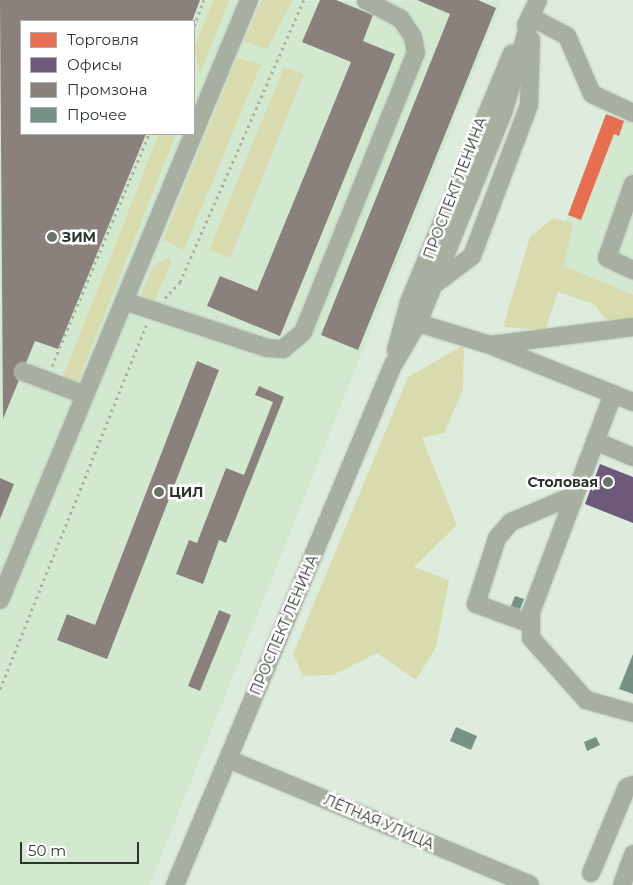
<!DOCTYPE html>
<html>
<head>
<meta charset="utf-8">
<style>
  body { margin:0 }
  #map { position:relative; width:633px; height:885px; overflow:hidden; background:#deecdd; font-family:Montserrat,sans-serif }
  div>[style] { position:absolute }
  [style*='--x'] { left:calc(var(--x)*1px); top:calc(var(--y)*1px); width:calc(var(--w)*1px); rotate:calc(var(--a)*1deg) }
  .built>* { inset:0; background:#d2e9d0 }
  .green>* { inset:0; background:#d8dbad }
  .shops>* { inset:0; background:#e76f51 }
  .offices>* { inset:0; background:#6d597a }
  .industry>* { inset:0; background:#8a817c }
  .building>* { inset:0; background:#779285 }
  .path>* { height:3px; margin-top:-1.5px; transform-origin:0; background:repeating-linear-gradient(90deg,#a7b0a1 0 2.5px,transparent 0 6.5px) }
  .roads { filter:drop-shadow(0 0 1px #bfc9bf) drop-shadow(0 0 1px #bfc9bf) }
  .minor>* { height:18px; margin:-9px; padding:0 9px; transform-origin:9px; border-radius:9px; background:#a7b0a0 }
  .dots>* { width:14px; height:14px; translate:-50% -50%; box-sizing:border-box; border:2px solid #fff; border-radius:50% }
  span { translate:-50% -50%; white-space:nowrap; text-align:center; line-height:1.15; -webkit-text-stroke:5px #fff; paint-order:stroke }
  .street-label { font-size:14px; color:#2b352b }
  .poi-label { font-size:14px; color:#2b352b; font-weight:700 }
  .left { translate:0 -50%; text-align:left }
  .right { translate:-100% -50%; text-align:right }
  .legend { position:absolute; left:20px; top:20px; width:175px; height:115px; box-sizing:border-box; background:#fff; border:1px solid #aaaeaa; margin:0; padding:6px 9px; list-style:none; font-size:15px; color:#2b352b }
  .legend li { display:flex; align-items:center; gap:10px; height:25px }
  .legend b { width:25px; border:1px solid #aaaeaa }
  .scale { position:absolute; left:20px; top:842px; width:119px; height:22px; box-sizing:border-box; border:2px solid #2b352b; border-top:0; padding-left:6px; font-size:15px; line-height:18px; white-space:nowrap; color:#2b352b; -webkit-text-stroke:4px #fff; paint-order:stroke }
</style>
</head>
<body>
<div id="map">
  <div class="built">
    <i style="clip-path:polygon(evenodd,0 0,502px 1px,150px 885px,0 885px,0 0,21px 21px,194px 21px,194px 134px,21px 134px,21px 21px)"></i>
    <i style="clip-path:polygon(606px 114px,633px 123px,633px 298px,548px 267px)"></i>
  </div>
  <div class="green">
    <i style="clip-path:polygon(213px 0,229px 0,200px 74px,194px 48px)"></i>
    <i style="clip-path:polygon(262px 0,293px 0,267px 49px,244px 42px)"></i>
    <i style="clip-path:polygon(237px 58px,261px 64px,184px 250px,163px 240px)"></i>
    <i style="clip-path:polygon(284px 67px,304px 74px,230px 258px,209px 250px)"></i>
    <i style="clip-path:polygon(159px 134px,176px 134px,77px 384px,66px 381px,64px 374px)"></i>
    <i style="clip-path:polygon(553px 218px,573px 223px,564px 266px,633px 295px,633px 321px,605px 319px,594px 304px,558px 292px,545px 330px,503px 327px,530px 237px)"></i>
    <i style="clip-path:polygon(165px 258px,172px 260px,152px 306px,141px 295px,152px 268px)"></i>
    <i style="clip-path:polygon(464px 345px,463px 390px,444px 433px,422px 438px,457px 525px,414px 567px,449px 580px,436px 647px,416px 680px,377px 653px,333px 675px,303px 676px,293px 654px,408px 377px)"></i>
  </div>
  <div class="shops">
    <i style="clip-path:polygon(606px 114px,624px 121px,619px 136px,614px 134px,581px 220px,568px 215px)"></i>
  </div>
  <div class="offices">
    <i style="clip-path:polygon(600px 464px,633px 477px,633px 523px,585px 504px)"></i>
  </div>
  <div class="industry">
    <i style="clip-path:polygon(0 0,200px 0,192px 21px,21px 21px,21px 134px,146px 134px,58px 349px,35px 341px,3px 419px)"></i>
    <i style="clip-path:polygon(320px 0,336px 0,373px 15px,363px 41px,395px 54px,280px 336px,207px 306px,220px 276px,257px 291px,351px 62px,302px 42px)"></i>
    <i style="clip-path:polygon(417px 0,478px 0,496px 8px,358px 350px,321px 335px,450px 14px)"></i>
    <i style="clip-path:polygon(197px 361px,219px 370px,107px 659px,57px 640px,67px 614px,95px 625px)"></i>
    <i style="clip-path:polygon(259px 386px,284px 397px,226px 543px,219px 540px,203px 584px,176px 574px,189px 540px,197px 543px,226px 468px,244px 475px,273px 402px,255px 395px)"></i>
    <i style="clip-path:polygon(0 478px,14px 484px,0 519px)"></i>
    <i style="clip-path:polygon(219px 610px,231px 615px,200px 691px,188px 686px)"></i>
  </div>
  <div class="building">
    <i style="clip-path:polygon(515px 596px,524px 599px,519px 612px,510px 608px)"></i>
    <i style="clip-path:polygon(633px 654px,633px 694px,619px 689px)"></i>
    <i style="clip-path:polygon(456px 727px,477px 736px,471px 750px,450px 741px)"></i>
    <i style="clip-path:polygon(596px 737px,600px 745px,587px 751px,584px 742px)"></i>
  </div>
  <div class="path">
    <i style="--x:194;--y:26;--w:28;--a:-69"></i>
    <i style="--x:165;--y:298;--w:22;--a:-47"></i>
    <i style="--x:180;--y:282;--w:308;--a:-66.3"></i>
    <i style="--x:52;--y:366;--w:251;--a:-67.3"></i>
    <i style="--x:0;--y:689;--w:392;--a:-68.1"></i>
  </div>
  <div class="roads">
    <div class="minor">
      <i style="--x:531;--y:17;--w:41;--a:27.8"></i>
      <i style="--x:567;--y:36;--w:63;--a:66.7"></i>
      <i style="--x:592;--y:94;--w:45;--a:24.9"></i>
      <i style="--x:526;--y:25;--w:28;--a:-64"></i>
      <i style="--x:633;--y:184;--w:78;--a:109.4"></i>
      <i style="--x:607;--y:258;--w:29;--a:25"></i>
      <i style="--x:431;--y:287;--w:51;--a:-37.1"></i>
      <i style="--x:472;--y:256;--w:161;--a:-69.3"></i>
      <i style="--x:529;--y:105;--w:65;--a:-88.2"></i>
      <i style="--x:124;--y:301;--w:151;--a:18.2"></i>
      <i style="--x:267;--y:348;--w:16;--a:4"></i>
      <i style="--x:283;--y:349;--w:26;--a:-40"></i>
      <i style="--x:303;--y:332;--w:301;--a:-68"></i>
      <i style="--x:416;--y:53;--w:16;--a:-101"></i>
      <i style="--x:413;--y:37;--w:22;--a:-124"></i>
      <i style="--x:401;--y:19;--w:40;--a:-152"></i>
      <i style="--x:411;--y:313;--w:12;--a:55"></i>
      <i style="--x:418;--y:323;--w:75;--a:17"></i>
      <i style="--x:490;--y:345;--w:144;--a:-7.2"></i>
      <i style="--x:492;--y:346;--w:152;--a:21.7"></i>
      <i style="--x:396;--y:350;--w:50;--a:-74.8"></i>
      <i style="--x:409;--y:302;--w:269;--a:-67.5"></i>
      <i style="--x:24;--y:372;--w:65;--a:20.7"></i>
      <i style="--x:613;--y:394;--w:233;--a:110.6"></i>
      <i style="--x:531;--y:612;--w:26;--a:90"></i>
      <i style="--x:531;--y:638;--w:83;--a:48.4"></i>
      <i style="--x:586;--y:700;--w:49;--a:15.5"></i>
      <i style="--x:595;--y:441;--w:41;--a:22.8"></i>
      <i style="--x:0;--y:600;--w:650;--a:-67.46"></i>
      <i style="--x:531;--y:624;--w:59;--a:-160"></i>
      <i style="--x:476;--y:604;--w:69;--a:-72.3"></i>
      <i style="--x:497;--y:538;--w:21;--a:-49"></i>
      <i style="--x:511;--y:522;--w:69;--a:-22.9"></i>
      <i style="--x:228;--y:759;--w:327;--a:22.6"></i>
      <i style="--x:591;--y:873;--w:93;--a:-67.3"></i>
      <i style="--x:627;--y:787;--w:6;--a:-18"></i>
      <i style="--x:175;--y:885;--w:564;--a:-67.26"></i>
      <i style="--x:393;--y:365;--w:49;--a:-59.2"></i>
      <i style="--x:418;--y:323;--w:230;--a:-68"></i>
      <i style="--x:504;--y:110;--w:97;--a:-73.8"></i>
      <i style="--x:622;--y:885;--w:33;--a:-70"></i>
    </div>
  </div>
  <div class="dots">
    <i style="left:52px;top:237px;background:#6a7569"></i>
    <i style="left:608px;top:482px;background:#6a7569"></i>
    <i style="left:159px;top:492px;background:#6a7569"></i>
  </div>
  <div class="street-label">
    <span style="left:455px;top:188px;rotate:-69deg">ПРОСПЕКТ ЛЕНИНА</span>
    <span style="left:284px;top:625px;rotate:-67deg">ПРОСПЕКТ ЛЕНИНА</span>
    <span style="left:379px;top:822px;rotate:23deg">ЛЁТНАЯ УЛИЦА</span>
  </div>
  <div class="poi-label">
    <span class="left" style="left:62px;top:237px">ЗИМ</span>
    <span class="right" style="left:598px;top:482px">Столовая</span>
    <span class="left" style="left:169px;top:492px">ЦИЛ</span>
  </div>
  <ul class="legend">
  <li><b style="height:14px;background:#e76f51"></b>Торговля</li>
  <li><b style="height:14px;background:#6d597a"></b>Офисы</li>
  <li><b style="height:14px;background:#8a817c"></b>Промзона</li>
  <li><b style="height:14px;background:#779285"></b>Прочее</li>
  </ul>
  <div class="scale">50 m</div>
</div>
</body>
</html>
